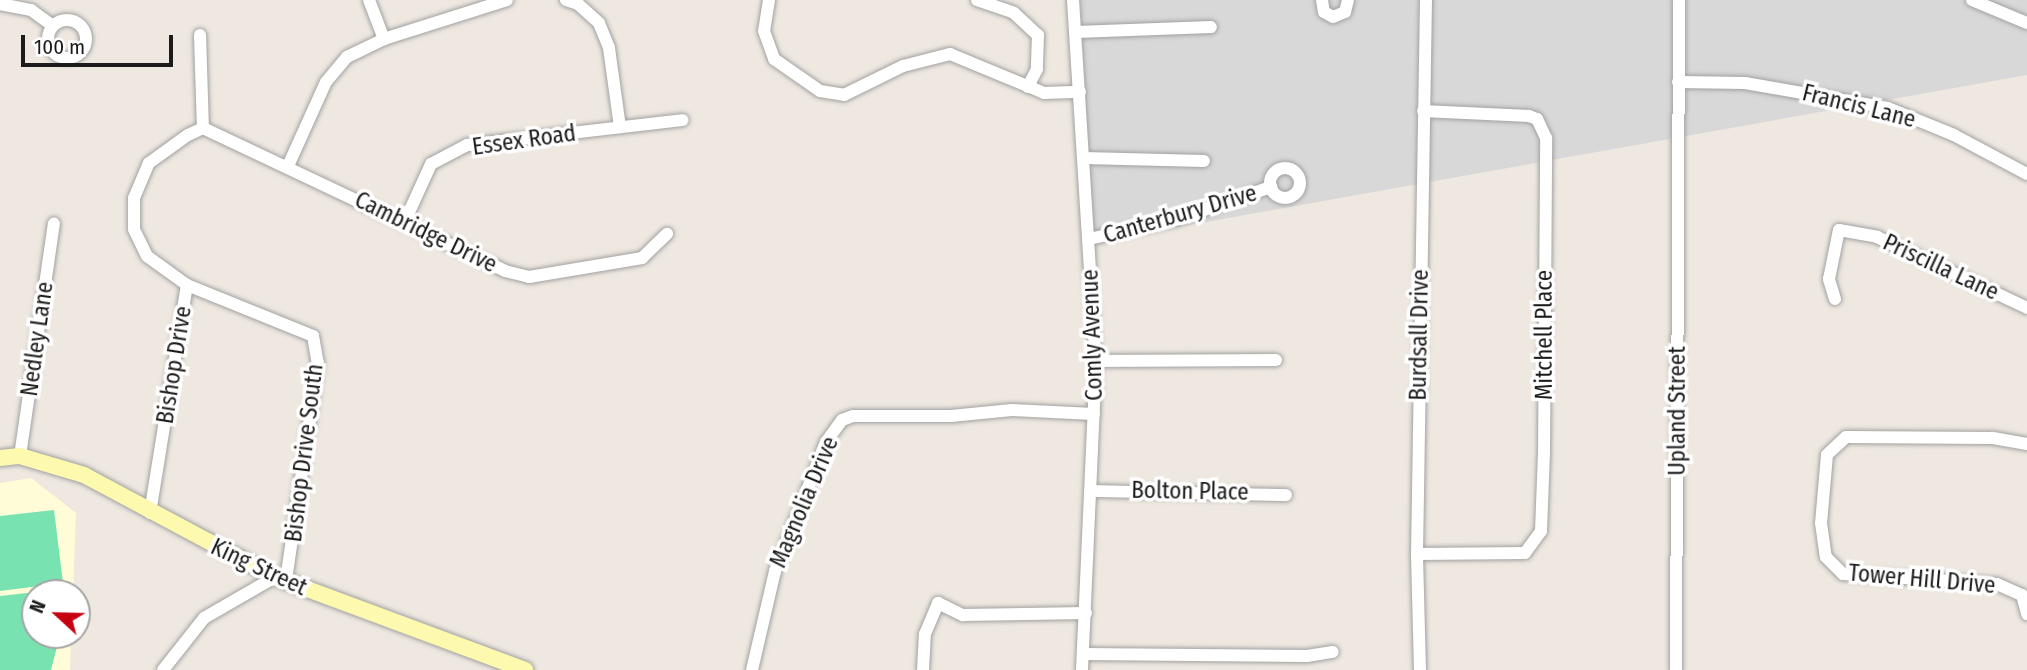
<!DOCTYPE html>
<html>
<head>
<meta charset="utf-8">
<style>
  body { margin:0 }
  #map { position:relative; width:2027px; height:670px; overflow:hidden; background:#eee8e0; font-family:"Fira Sans Condensed",sans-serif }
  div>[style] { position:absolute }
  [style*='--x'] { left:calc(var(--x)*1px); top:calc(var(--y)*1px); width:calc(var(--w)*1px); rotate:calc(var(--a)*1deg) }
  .residential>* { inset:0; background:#d9d8d8 }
  .education>* { inset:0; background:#fffcd7 }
  .pitch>* { inset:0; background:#78e2b0 }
  .roads { filter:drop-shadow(0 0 2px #a2a2a2) drop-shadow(0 0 2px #a2a2a2) }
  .minor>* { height:12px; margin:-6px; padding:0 6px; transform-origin:6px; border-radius:6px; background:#fff }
  .minor>.ring { margin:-6px; padding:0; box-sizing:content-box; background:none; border:12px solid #fff; border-radius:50% }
  .secondary>* { height:16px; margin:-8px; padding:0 8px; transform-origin:8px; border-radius:8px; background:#fdfaaf }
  span { translate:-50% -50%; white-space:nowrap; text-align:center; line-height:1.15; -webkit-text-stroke:7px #fff; paint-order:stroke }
  .street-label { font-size:23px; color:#1b1b1b }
  .north { position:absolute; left:21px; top:579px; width:70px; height:70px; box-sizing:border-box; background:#fff; border:2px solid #a4a4a4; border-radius:50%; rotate:292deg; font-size:19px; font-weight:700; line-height:28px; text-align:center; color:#1b1b1b }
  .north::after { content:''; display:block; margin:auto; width:24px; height:32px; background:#c60011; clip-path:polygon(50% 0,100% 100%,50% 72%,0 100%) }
  .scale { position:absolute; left:21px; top:35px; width:152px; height:32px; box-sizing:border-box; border:4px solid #1b1b1b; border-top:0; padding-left:9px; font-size:21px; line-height:24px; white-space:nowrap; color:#1b1b1b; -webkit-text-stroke:5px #fff; paint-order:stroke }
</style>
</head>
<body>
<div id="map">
  <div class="residential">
    <i style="clip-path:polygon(1080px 0,2027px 0,2027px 75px,1094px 242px)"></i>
  </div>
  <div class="education">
    <i style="clip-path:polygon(31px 478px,76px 513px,73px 593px,35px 593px,35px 635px,71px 635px,70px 670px,0 670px,0 483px)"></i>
  </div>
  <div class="pitch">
    <i style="clip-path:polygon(54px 510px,63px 583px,0 591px,0 516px)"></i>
    <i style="clip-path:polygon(72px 588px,70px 593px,35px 593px,35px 635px,60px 635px,51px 670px,0 670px,0 596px)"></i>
  </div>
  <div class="roads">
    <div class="minor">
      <i style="--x:369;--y:0;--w:42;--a:69"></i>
      <i style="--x:566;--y:0;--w:13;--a:18"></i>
      <i style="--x:578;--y:4;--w:28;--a:42"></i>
      <i style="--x:599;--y:23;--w:27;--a:68"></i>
      <i style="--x:609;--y:48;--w:80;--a:82.1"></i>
      <i style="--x:769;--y:0;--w:31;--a:99"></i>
      <i style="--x:764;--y:31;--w:30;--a:70"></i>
      <i style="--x:774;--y:59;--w:56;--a:34.8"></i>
      <i style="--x:820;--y:91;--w:24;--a:9"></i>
      <i style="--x:844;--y:95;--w:66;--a:-26.2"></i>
      <i style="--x:903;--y:66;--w:49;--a:-14.3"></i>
      <i style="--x:950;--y:54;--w:102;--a:22.5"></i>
      <i style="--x:1044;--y:93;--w:36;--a:-2"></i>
      <i style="--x:977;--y:0;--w:39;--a:19"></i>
      <i style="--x:1014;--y:13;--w:33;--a:43"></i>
      <i style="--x:1038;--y:35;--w:34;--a:92"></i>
      <i style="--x:1037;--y:69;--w:20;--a:117"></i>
      <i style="--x:1073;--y:0;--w:362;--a:86.4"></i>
      <i style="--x:1096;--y:361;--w:309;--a:92.6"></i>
      <i style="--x:1322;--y:0;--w:12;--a:81"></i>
      <i style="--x:1324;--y:12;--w:10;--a:29"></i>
      <i style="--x:1333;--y:17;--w:13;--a:-23"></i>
      <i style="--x:1345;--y:12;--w:12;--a:-76"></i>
      <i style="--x:1972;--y:0;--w:60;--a:22.7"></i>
      <i style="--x:0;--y:4;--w:32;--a:11"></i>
      <i style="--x:31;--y:10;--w:27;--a:36"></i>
      <i class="ring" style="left:48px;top:20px;width:26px;height:26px"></i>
      <i style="--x:1076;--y:32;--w:135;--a:-2.1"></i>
      <i style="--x:200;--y:35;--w:93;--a:88.2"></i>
      <i style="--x:1678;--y:82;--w:67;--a:0.9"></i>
      <i style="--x:1745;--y:83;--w:145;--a:9.9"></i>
      <i style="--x:1888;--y:108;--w:71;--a:22.2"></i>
      <i style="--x:1954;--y:135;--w:83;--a:28.1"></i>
      <i style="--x:1084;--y:158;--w:120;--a:1.4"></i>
      <i style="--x:288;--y:166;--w:92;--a:-65.7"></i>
      <i style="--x:326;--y:82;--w:33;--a:-50"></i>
      <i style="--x:347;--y:57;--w:41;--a:-25.9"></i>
      <i style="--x:384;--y:39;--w:129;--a:-17.6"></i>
      <i class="ring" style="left:1270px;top:168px;width:18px;height:18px"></i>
      <i style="--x:405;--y:221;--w:63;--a:-65.5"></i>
      <i style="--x:431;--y:164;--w:41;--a:-27.8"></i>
      <i style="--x:467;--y:145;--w:217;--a:-6.6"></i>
      <i style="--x:1089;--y:239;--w:88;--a:-12.5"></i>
      <i style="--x:1175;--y:220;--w:102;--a:-19"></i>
      <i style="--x:187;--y:285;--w:136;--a:22"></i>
      <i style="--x:313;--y:336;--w:27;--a:80"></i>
      <i style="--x:318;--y:363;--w:220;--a:98.4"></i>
      <i style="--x:1835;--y:299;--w:21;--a:-107"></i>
      <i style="--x:1829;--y:279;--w:50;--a:-78.5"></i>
      <i style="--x:1839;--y:230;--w:39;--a:10"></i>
      <i style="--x:1877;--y:237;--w:166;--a:25.3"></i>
      <i style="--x:1096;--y:361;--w:180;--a:-0.3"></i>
      <i style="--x:2027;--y:444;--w:36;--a:-170"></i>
      <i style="--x:1992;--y:438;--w:146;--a:-179.6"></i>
      <i style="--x:1846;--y:437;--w:26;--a:137"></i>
      <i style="--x:1827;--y:455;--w:68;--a:95"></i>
      <i style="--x:1821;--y:523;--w:34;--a:82"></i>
      <i style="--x:1826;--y:557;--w:24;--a:45"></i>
      <i style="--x:1843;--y:574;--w:154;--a:3.7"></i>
      <i style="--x:1997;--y:584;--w:27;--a:24"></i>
      <i style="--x:2022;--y:595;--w:20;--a:75"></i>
      <i style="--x:20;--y:456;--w:235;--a:-81.7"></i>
      <i style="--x:1093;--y:491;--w:193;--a:1.2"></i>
      <i style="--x:150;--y:513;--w:231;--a:-80.8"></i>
      <i style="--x:187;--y:285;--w:49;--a:-144.1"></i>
      <i style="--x:147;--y:256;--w:30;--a:-116"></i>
      <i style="--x:134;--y:229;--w:31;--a:-90"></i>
      <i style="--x:134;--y:198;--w:38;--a:-67"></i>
      <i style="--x:149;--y:163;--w:48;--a:-35.7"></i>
      <i style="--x:188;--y:135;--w:17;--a:-25"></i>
      <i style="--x:203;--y:128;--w:334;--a:25.3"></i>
      <i style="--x:505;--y:271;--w:25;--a:14"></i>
      <i style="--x:529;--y:277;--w:115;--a:-9.5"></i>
      <i style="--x:642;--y:258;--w:35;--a:-44"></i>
      <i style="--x:1417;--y:554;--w:108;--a:-0.5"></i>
      <i style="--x:1525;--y:553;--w:27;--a:-54"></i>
      <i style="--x:1541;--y:531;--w:77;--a:-87.8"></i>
      <i style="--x:1544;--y:454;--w:316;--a:-89.6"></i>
      <i style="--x:1546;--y:138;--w:21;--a:-115"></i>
      <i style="--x:1537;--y:119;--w:9;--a:-159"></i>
      <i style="--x:1529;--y:116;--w:106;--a:-177.3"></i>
      <i style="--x:1083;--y:654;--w:224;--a:0.5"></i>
      <i style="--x:1307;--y:656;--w:26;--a:-9"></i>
      <i style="--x:163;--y:670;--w:66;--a:-51.7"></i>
      <i style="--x:204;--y:618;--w:82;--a:-30"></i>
      <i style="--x:752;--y:670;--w:102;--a:-76.9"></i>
      <i style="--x:775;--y:571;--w:139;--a:-68.4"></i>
      <i style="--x:826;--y:442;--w:27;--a:-54"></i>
      <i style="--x:842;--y:420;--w:12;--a:-20"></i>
      <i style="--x:853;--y:416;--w:98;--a:0"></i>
      <i style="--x:951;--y:416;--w:61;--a:-5.6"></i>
      <i style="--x:1012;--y:410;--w:82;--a:2.8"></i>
      <i style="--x:923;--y:670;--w:36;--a:-87"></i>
      <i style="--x:925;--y:634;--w:34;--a:-67"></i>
      <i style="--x:938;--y:603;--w:28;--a:26"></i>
      <i style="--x:963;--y:615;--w:123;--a:-0.9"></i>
      <i style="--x:1420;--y:670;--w:116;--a:-91.5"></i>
      <i style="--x:1417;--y:554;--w:554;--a:-89.07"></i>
      <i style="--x:1676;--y:670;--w:670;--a:-89.74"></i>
    </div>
    <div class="secondary">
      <i style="--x:0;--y:458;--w:20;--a:-6"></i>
      <i style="--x:20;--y:456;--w:67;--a:16.5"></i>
      <i style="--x:84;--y:475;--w:217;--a:28.1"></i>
      <i style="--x:275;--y:577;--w:267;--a:20.4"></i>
    </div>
  </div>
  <div class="street-label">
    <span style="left:1859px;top:106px;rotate:14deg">Francis Lane</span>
    <span style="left:524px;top:140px;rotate:-8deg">Essex Road</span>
    <span style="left:1180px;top:214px;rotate:-16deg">Canterbury Drive</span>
    <span style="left:426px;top:232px;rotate:26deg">Cambridge Drive</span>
    <span style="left:1941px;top:267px;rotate:25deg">Priscilla Lane</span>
    <span style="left:1092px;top:335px;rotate:-92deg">Comly Avenue</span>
    <span style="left:1419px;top:335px;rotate:-89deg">Burdsall Drive</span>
    <span style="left:1544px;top:335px;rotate:-90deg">Mitchell Place</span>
    <span style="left:37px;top:339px;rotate:-82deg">Nedley Lane</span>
    <span style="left:174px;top:365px;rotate:-81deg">Bishop Drive</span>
    <span style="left:1677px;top:411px;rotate:-90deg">Upland Street</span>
    <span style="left:304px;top:453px;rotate:-83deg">Bishop Drive South</span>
    <span style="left:1190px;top:491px;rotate:1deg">Bolton Place</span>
    <span style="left:804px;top:502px;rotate:-67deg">Magnolia Drive</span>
    <span style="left:259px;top:567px;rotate:25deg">King Street</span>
    <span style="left:1922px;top:579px;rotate:5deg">Tower Hill Drive</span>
  </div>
  <div class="north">N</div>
  <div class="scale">100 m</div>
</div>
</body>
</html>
